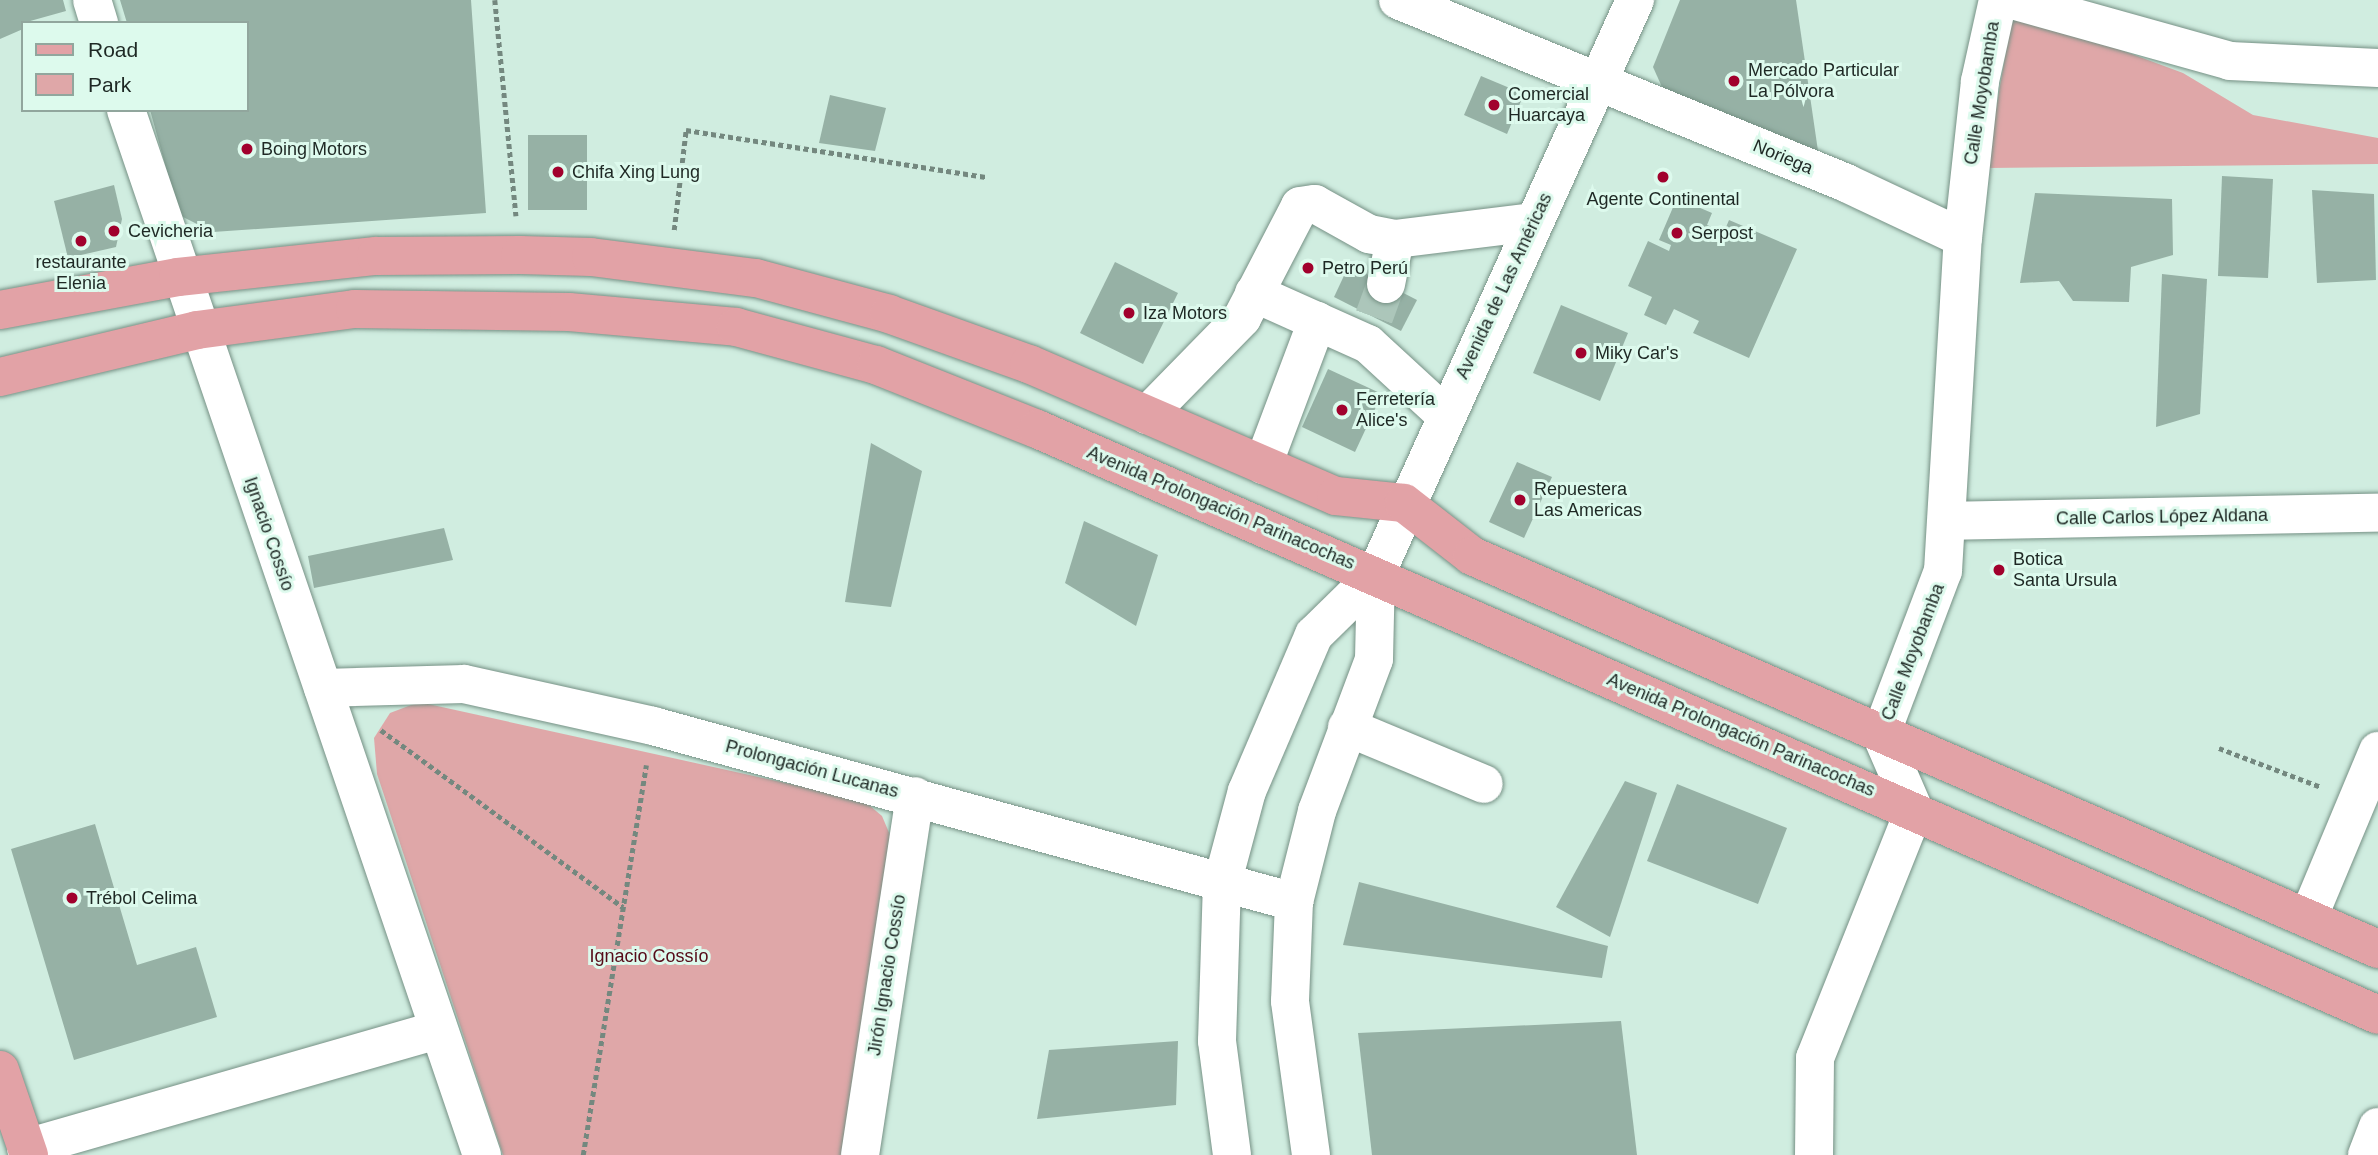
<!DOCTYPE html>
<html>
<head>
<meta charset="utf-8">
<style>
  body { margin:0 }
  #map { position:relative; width:2378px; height:1155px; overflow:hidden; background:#d0ede0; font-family:Arial,sans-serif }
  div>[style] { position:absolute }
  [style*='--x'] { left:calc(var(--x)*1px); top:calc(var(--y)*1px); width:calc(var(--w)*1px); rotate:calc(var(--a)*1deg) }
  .green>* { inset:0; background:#dfa7a8 }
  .building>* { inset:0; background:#96b1a5 }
  .minor-tunnel>* { height:38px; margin-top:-19px; transform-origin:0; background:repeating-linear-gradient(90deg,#acc6ba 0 38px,transparent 0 57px) }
  .path>* { height:4.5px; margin-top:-2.25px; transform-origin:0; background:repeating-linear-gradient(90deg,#74887f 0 5px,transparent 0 8.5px) }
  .roads { filter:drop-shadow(0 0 2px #769185) drop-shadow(0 0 2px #769185) }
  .minor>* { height:38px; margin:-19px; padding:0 19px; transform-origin:19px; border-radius:19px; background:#fff }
  .major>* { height:38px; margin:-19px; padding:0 19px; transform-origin:19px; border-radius:19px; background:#e2a2a6 }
  .dots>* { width:19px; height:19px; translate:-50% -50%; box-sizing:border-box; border:4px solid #ddfaed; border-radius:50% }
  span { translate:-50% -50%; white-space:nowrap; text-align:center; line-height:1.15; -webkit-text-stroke:6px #ddfaed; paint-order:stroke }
  .poi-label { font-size:18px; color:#1e2824 }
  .left { translate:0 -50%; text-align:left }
  .street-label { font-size:18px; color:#1e2824 }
  .park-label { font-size:18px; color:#560b18 }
  .legend { position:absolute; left:21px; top:21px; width:228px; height:91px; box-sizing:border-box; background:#ddfaed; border:2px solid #91a69d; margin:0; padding:9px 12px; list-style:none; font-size:21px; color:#1e2824 }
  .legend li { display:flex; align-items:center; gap:14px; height:35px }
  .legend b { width:35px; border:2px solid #91a69d }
</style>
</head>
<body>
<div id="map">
  <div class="green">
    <i style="clip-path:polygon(2013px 10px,2183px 73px,2253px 115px,2378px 138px,2378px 164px,1986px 168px)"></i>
    <i style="clip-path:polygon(419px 702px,863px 800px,882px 816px,893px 842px,842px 1155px,503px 1155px,377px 774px,374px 738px,390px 713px)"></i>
  </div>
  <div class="building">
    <i style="clip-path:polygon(0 0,63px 0,66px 11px,23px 23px,23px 29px,0 39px)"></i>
    <i style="clip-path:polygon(120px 0,471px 0,486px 213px,213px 232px,179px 215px,150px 110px,247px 110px,247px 23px,127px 23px)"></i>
    <i style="clip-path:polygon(1680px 0,1796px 0,1818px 151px,1666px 96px,1653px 67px)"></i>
    <i style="clip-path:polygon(1481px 76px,1524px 94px,1507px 134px,1464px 115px)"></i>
    <i style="clip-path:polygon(830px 95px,886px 108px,875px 151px,819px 143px)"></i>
    <i style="clip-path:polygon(528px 135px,587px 135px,587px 210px,528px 210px)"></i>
    <i style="clip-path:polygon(2222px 176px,2273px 179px,2268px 278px,2218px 276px)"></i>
    <i style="clip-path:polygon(114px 185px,122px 219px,116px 247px,68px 258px,54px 201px)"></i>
    <i style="clip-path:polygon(2312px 190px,2374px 194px,2376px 280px,2317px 283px)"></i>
    <i style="clip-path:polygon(2035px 193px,2172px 199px,2173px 255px,2131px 267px,2129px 302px,2073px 301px,2059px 281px,2020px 283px)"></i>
    <i style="clip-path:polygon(1677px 198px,1712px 213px,1707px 225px,1724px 232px,1729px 220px,1797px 249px,1749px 358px,1693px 333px,1699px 321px,1674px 309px,1666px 325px,1644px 315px,1652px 297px,1628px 286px,1648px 241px,1669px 251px,1671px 245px,1659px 240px)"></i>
    <i style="clip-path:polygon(1115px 262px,1178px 293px,1143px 364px,1080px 333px)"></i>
    <i style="clip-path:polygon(1349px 265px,1417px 300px,1401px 331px,1334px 297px)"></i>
    <i style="clip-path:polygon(2162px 274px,2207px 279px,2200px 414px,2156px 427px)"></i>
    <i style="clip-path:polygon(1561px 305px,1628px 333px,1600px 401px,1533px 373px)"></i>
    <i style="clip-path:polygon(1328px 369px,1382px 394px,1355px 452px,1302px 427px)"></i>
    <i style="clip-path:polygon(871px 443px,922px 471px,891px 607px,845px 602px)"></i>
    <i style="clip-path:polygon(1517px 462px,1552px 477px,1524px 538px,1489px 522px)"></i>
    <i style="clip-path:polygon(1084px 521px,1158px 555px,1136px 626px,1065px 583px)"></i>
    <i style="clip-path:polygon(444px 528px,453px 560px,314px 588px,308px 556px)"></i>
    <i style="clip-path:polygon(1625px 781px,1657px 793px,1610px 937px,1556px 907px)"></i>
    <i style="clip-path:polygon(1677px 784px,1787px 828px,1758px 904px,1647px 861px)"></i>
    <i style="clip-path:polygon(95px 824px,137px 965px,196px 947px,217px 1017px,74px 1060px,11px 849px)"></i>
    <i style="clip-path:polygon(1359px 882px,1608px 946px,1602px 978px,1343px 945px)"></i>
    <i style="clip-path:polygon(1621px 1021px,1637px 1155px,1372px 1155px,1358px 1033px)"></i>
    <i style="clip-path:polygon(1178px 1041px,1176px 1105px,1037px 1119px,1049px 1050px)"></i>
  </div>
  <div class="minor-tunnel">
    <i style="--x:1374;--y:317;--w:35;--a:-70"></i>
  </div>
  <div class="path">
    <i style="--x:495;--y:0;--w:217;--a:84.4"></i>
    <i style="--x:674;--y:230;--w:101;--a:-83.2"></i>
    <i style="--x:686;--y:130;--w:305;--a:8.9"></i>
    <i style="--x:381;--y:730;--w:300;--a:36.2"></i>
    <i style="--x:2219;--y:748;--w:109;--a:20.9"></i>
    <i style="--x:583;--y:1155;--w:395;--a:-80.8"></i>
  </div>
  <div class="roads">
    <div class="minor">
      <i style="--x:92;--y:0;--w:24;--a:73"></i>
      <i style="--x:1398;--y:0;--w:484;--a:22.2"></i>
      <i style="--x:1846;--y:183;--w:129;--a:25.2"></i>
      <i style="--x:2012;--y:0;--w:226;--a:15.6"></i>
      <i style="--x:2230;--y:61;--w:148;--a:2.7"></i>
      <i style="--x:126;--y:110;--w:1104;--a:71.19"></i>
      <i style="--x:1386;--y:284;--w:46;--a:-78.7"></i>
      <i style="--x:1254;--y:293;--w:125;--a:24.1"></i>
      <i style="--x:1368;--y:344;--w:103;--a:42.6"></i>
      <i style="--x:1147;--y:415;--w:136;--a:-45.6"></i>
      <i style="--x:1242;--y:318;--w:126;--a:-62.6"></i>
      <i style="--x:1300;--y:206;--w:15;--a:-8"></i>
      <i style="--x:1315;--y:204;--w:62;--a:29.1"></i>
      <i style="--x:1369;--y:234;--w:26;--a:11"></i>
      <i style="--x:1395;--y:239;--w:140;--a:-7"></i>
      <i style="--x:1263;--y:465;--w:154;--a:-69.4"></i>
      <i style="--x:1947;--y:521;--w:431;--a:-1.1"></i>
      <i style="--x:323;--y:688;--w:141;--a:-1.6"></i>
      <i style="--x:464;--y:684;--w:194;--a:12.5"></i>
      <i style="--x:653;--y:726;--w:665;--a:15.35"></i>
      <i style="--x:1347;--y:727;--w:148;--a:22.6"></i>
      <i style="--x:2309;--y:916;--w:179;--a:-67.3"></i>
      <i style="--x:26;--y:1148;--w:429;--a:-16"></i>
      <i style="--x:860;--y:1155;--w:363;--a:-81.3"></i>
      <i style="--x:1232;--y:1155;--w:115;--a:-97.5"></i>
      <i style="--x:1217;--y:1041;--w:157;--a:-88.2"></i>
      <i style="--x:1222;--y:884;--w:96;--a:-75"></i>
      <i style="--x:1247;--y:791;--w:170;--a:-66.8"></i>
      <i style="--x:1314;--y:635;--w:87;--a:-44.5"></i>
      <i style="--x:1311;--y:1155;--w:155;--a:-97.8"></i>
      <i style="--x:1290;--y:1001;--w:99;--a:-87.7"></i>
      <i style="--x:1294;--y:902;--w:94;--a:-75.8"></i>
      <i style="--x:1317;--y:811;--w:162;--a:-69.4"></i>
      <i style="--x:1374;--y:659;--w:85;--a:-88.7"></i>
      <i style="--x:1376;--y:574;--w:630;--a:-65.71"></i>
      <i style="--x:1814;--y:1155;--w:97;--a:-89.4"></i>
      <i style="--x:1815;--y:1058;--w:267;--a:-68.2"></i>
      <i style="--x:1914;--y:810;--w:83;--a:-113.5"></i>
      <i style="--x:1881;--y:734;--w:174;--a:-69.2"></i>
      <i style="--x:1943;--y:571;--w:334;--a:-86.6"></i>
      <i style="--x:1963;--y:238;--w:158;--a:-83.8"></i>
      <i style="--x:1980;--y:81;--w:83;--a:-77.5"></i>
      <i style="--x:2367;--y:1155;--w:30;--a:-69"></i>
    </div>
    <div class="major">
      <i style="--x:0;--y:310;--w:181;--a:-10.5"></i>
      <i style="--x:178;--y:277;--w:199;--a:-6.1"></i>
      <i style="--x:376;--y:256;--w:144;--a:-0.4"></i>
      <i style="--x:520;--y:255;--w:71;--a:1.6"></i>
      <i style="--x:591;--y:257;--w:166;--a:7.3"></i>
      <i style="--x:756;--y:278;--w:138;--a:15.1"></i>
      <i style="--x:889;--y:314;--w:149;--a:19.7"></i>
      <i style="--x:1029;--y:364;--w:334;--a:23.3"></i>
      <i style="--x:1336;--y:496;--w:68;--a:5.9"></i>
      <i style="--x:1404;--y:503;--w:86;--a:37.9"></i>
      <i style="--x:1472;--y:556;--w:988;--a:23.45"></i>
      <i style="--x:0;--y:377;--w:203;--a:-13.4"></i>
      <i style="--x:197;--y:330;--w:159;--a:-7.6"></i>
      <i style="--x:355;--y:309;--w:214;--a:0.8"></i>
      <i style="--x:569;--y:312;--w:168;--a:5.1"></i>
      <i style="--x:736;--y:327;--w:145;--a:15.2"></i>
      <i style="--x:876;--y:365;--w:173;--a:21.7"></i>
      <i style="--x:1037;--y:429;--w:1463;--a:23.6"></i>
      <i style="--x:0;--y:1070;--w:90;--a:71.2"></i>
    </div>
  </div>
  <div class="dots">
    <i style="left:1734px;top:81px;background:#a1012d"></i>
    <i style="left:1494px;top:105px;background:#a1012d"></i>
    <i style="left:247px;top:149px;background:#a1012d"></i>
    <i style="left:558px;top:172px;background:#a1012d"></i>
    <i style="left:1663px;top:177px;background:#a1012d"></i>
    <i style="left:114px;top:231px;background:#a1012d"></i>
    <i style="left:1677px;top:233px;background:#a1012d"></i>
    <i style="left:81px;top:241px;background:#a1012d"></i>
    <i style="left:1308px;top:268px;background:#a1012d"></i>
    <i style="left:1129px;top:313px;background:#a1012d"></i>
    <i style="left:1581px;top:353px;background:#a1012d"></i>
    <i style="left:1342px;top:410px;background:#a1012d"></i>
    <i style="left:1520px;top:500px;background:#a1012d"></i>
    <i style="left:1999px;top:570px;background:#a1012d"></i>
    <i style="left:72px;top:898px;background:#a1012d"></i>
  </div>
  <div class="poi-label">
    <span class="left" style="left:1748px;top:81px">Mercado Particular<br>La Pólvora</span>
    <span class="left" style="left:1508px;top:105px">Comercial<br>Huarcaya</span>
    <span class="left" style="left:261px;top:149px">Boing Motors</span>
    <span class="left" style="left:572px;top:172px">Chifa Xing Lung</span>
    <span style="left:1663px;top:199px">Agente Continental</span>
    <span class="left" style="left:128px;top:231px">Cevicheria</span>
    <span class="left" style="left:1691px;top:233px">Serpost</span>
    <span style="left:81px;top:273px">restaurante<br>Elenia</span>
    <span class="left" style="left:1322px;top:268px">Petro Perú</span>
    <span class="left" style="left:1143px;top:313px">Iza Motors</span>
    <span class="left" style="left:1595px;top:353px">Miky Car's</span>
    <span class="left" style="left:1356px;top:410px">Ferretería<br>Alice's</span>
    <span class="left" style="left:1534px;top:500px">Repuestera<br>Las Americas</span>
    <span class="left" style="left:2013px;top:570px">Botica<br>Santa Ursula</span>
    <span class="left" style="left:86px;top:898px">Trébol Celima</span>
  </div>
  <div class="street-label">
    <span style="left:1982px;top:93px;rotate:-81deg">Calle Moyobamba</span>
    <span style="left:1783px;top:157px;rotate:23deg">Noriega</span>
    <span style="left:1504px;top:286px;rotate:-65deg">Avenida de Las Américas</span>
    <span style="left:1221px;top:508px;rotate:23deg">Avenida Prolongación Parinacochas</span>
    <span style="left:2162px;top:517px;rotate:-1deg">Calle Carlos López Aldana</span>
    <span style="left:269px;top:534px;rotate:71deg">Ignacio Cossío</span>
    <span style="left:1913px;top:652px;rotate:-69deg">Calle Moyobamba</span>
    <span style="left:1741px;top:735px;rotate:23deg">Avenida Prolongación Parinacochas</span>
    <span style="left:812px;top:769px;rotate:15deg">Prolongación Lucanas</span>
    <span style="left:887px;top:975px;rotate:-81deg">Jirón Ignacio Cossío</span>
  </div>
  <div class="park-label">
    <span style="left:649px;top:956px">Ignacio Cossío</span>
  </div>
  <ul class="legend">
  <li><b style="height:9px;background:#e2a2a6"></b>Road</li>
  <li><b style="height:19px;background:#dfa7a8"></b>Park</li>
  </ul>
</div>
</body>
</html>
